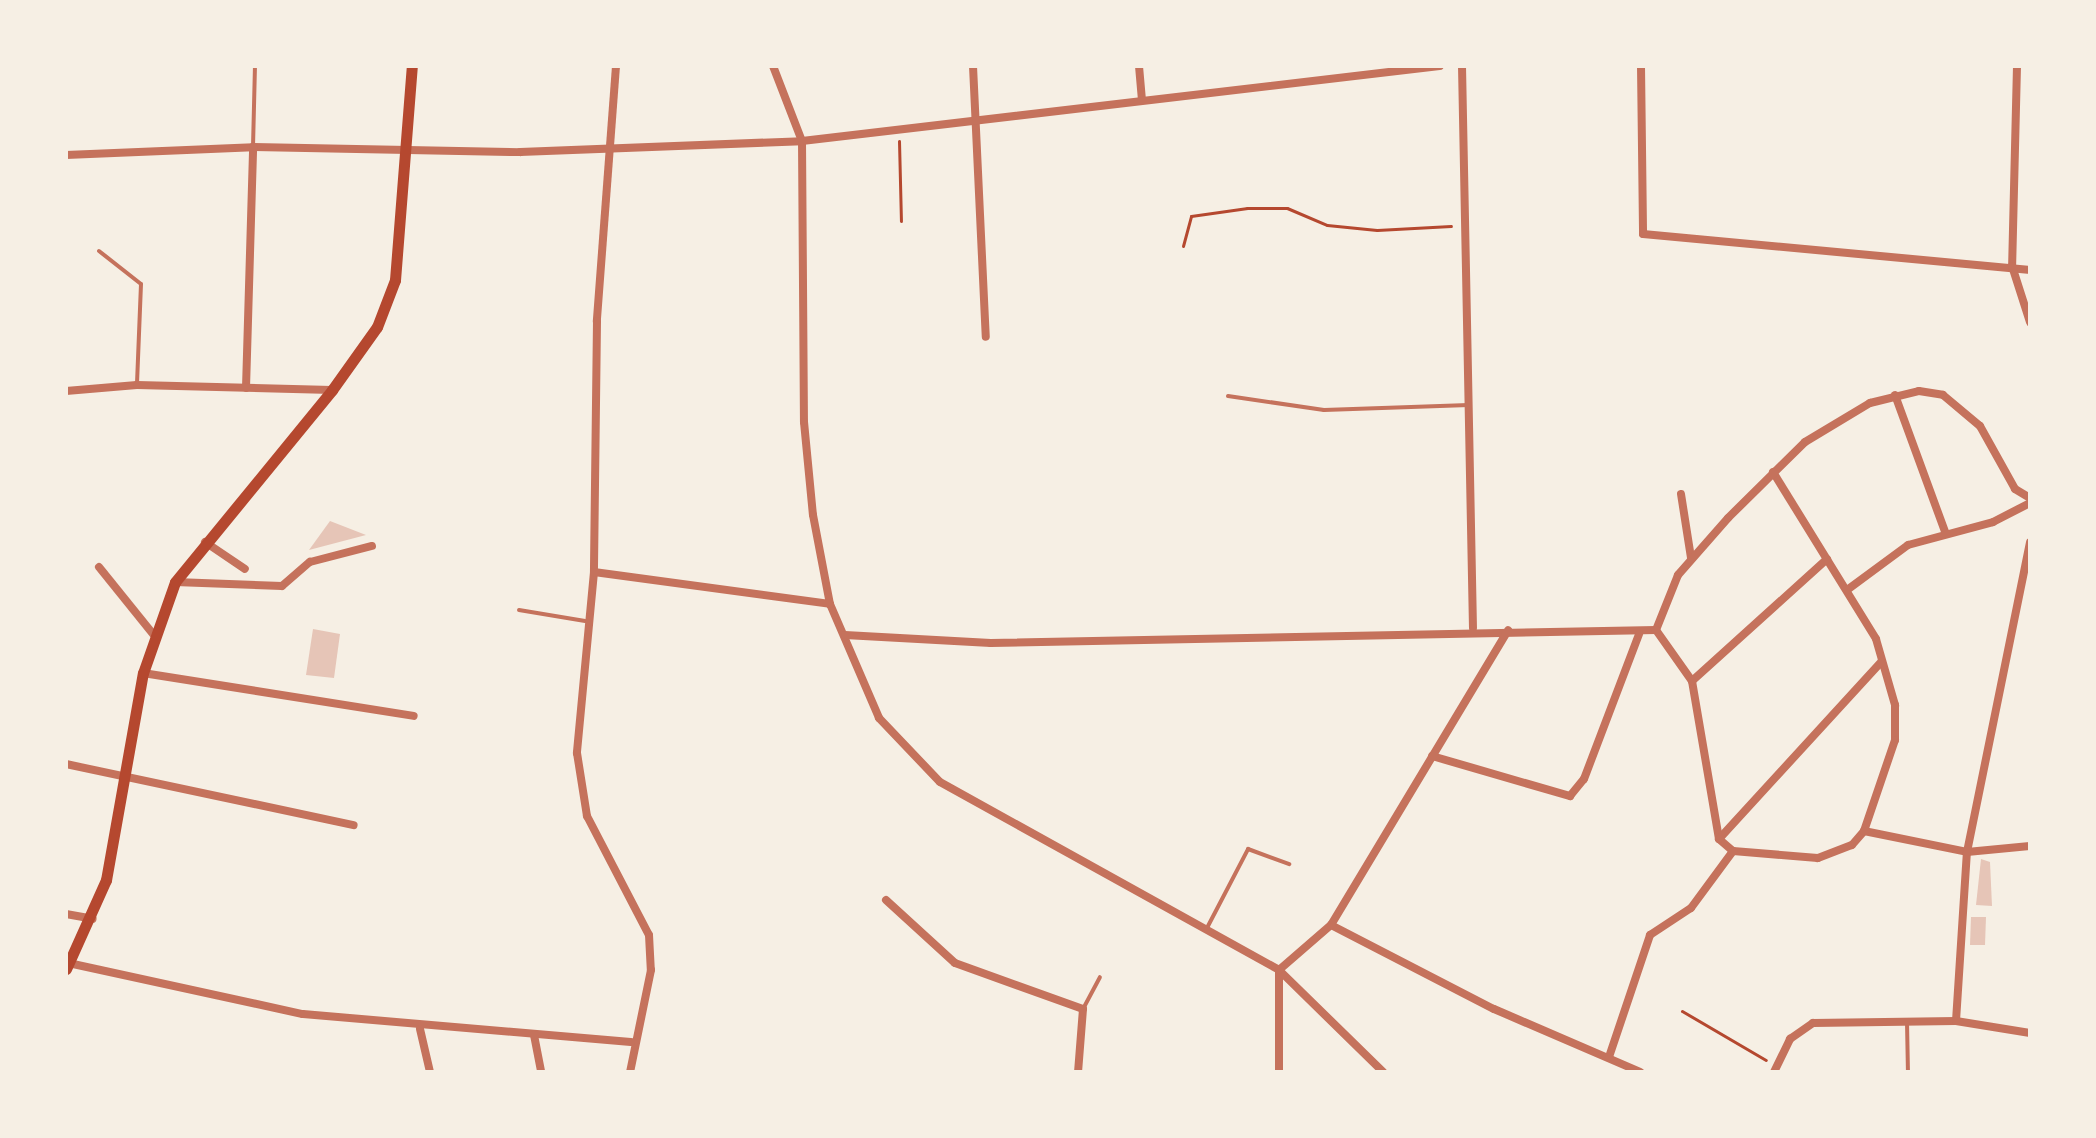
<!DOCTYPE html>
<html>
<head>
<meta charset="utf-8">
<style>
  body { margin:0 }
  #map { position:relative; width:2096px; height:1138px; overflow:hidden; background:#f6efe4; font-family:"Titillium Web",sans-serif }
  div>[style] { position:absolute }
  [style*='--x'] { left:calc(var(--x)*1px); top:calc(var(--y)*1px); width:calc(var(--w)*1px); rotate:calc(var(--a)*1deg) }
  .building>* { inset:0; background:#e6c5b7 }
  .path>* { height:3px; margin:-1.5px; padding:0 1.5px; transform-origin:1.5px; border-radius:1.5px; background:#b5482f }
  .service>* { height:4px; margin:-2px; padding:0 2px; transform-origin:2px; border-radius:2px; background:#c5725c }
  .minor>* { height:8px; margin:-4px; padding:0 4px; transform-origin:4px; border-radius:4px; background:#c5725c }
  .secondary>* { height:11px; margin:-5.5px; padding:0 5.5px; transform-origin:5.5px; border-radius:5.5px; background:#b5482f }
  span { translate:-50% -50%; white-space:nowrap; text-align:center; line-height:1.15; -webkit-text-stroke:7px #f6efe4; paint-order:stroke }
  .frame { position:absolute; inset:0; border:68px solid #f6efe4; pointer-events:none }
</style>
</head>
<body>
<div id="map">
  <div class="building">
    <i style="clip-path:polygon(330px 521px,366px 535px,309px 550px)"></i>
    <i style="clip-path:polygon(313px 629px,340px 634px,334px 678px,306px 675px)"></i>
    <i style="clip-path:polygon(1981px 859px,1990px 862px,1992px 906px,1976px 905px)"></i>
    <i style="clip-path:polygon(1971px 917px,1986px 917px,1985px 945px,1970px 945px)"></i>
  </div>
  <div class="path">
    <i style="--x:899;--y:141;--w:80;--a:88.6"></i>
    <i style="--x:1183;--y:246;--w:31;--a:-75"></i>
    <i style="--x:1191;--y:216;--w:57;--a:-8.1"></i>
    <i style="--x:1247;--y:208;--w:40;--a:0"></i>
    <i style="--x:1287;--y:208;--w:43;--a:23"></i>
    <i style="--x:1327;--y:225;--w:50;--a:5.7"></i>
    <i style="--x:1377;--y:230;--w:74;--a:-3.1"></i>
    <i style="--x:1682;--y:1011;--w:97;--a:30.3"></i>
  </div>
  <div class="service">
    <i style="--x:253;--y:147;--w:81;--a:-88.6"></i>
    <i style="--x:99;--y:251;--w:53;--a:38.2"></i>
    <i style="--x:141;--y:284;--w:99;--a:92.3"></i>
    <i style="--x:1228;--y:396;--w:97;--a:8.3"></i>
    <i style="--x:1324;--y:410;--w:145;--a:-2"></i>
    <i style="--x:519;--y:610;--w:67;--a:9.5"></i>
    <i style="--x:1208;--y:926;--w:87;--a:-62.5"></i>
    <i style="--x:1248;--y:849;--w:44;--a:20.1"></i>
    <i style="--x:1083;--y:1009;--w:36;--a:-62"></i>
    <i style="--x:1907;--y:1022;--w:50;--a:88.9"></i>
  </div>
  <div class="minor">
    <i style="--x:616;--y:66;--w:256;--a:94.3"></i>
    <i style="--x:597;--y:321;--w:251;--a:90.7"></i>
    <i style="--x:594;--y:572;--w:182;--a:95.4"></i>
    <i style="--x:577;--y:753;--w:64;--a:81"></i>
    <i style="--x:587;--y:816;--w:134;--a:62.5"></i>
    <i style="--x:649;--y:935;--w:35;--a:87"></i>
    <i style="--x:651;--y:970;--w:104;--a:101.6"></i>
    <i style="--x:773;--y:66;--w:80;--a:68.9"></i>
    <i style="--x:802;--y:141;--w:281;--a:89.6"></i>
    <i style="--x:804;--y:422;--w:93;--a:84.5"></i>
    <i style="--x:813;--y:515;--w:91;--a:79.2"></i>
    <i style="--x:830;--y:604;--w:124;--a:66.7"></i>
    <i style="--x:879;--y:718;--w:88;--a:46.4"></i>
    <i style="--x:940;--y:782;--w:388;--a:29"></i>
    <i style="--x:1279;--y:970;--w:146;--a:44.4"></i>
    <i style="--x:973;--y:66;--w:271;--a:87.3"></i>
    <i style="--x:1139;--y:66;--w:34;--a:85"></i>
    <i style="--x:1462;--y:66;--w:562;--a:88.88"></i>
    <i style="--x:1641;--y:66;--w:168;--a:89.3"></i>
    <i style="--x:1643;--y:234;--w:389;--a:5.3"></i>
    <i style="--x:2017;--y:66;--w:200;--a:91.4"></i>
    <i style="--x:2012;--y:266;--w:59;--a:72.2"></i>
    <i style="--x:66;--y:155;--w:187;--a:-2.4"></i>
    <i style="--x:253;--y:147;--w:267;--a:1.1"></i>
    <i style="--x:520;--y:152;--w:282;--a:-2.2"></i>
    <i style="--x:802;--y:141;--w:642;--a:-6.7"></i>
    <i style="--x:246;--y:388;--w:241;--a:-88.3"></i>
    <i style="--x:66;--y:391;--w:71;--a:-4.8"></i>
    <i style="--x:137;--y:385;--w:195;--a:1.5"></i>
    <i style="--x:1895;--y:395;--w:148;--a:69.9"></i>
    <i style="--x:1773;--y:472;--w:196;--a:58.3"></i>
    <i style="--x:1876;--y:639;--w:69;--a:73.9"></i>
    <i style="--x:1895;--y:705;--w:35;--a:90"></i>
    <i style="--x:1895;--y:740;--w:96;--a:108.8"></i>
    <i style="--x:1681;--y:494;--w:65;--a:81.1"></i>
    <i style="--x:205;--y:542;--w:48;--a:34"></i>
    <i style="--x:99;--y:567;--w:86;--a:51.1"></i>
    <i style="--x:594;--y:572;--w:238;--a:7.7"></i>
    <i style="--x:175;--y:582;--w:107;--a:2.1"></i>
    <i style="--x:282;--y:586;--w:37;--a:-41"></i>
    <i style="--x:310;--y:562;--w:64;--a:-14.5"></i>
    <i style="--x:1847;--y:590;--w:76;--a:-36.4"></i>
    <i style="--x:1908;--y:545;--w:88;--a:-15.1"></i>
    <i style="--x:1993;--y:522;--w:42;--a:-27.2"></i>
    <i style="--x:1656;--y:630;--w:59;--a:-68.2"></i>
    <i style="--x:1678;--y:575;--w:76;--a:-48.7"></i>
    <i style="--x:1728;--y:518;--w:108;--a:-44.6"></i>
    <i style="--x:1805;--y:442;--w:76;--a:-31"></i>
    <i style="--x:1870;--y:403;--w:50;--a:-13.8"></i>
    <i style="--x:1919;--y:391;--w:24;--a:9"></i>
    <i style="--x:1943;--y:395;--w:48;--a:40"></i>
    <i style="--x:1980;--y:426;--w:72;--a:60.9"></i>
    <i style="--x:2015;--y:489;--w:17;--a:31"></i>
    <i style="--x:845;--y:635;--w:146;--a:3.1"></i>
    <i style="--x:991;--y:643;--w:665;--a:-1.12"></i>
    <i style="--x:1656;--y:630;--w:62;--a:54.8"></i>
    <i style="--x:1692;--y:681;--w:160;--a:80.3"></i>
    <i style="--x:1719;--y:839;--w:18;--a:41"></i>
    <i style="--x:1733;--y:851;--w:85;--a:4.7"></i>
    <i style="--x:1818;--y:858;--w:36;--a:-21"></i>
    <i style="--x:1852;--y:845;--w:18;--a:-49"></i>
    <i style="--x:1864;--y:831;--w:105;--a:11.5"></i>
    <i style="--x:1967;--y:852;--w:63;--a:-5.4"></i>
    <i style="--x:143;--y:673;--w:274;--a:9"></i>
    <i style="--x:1692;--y:681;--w:182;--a:-42.1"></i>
    <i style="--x:1432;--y:756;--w:144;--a:16.2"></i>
    <i style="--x:1570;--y:796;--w:22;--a:-51"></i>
    <i style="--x:1584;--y:779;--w:155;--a:-69.2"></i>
    <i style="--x:66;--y:764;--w:294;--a:12"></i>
    <i style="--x:1719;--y:839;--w:240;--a:-47.5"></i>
    <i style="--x:886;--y:900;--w:93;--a:42.4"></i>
    <i style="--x:955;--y:963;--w:136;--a:19.8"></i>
    <i style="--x:1083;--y:1009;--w:63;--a:94.5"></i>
    <i style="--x:66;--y:914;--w:27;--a:10"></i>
    <i style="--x:1331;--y:925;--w:183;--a:27.3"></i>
    <i style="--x:1494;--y:1009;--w:159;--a:23.3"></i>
    <i style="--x:73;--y:964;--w:235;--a:12.3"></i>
    <i style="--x:303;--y:1014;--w:329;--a:4.9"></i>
    <i style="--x:1956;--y:1021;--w:169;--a:-86.3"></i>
    <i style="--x:1967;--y:852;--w:316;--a:-78.5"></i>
    <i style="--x:420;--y:1029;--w:44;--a:76.9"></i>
    <i style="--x:534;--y:1035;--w:38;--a:79"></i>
    <i style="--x:1609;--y:1057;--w:129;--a:-71.4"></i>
    <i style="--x:1650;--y:935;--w:49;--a:-33.4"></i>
    <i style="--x:1691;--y:908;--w:71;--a:-53.6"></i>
    <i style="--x:1279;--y:1072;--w:102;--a:-90"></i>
    <i style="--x:1279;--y:970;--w:69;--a:-40.9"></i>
    <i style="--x:1331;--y:925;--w:344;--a:-59"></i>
    <i style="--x:1774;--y:1072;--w:37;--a:-64"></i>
    <i style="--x:1790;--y:1039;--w:28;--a:-35"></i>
    <i style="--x:1813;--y:1023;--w:143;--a:-0.8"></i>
    <i style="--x:1956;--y:1021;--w:75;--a:9.2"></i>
  </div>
  <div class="secondary">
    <i style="--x:66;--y:969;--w:98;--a:-65.8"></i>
    <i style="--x:106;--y:880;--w:210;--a:-79.9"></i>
    <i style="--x:143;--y:673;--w:96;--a:-70.6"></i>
    <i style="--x:175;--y:582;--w:248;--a:-50.7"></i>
    <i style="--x:332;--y:390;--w:77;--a:-54.5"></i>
    <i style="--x:377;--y:327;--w:50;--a:-69"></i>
    <i style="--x:395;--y:280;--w:215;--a:-85.5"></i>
  </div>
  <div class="frame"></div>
</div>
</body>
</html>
